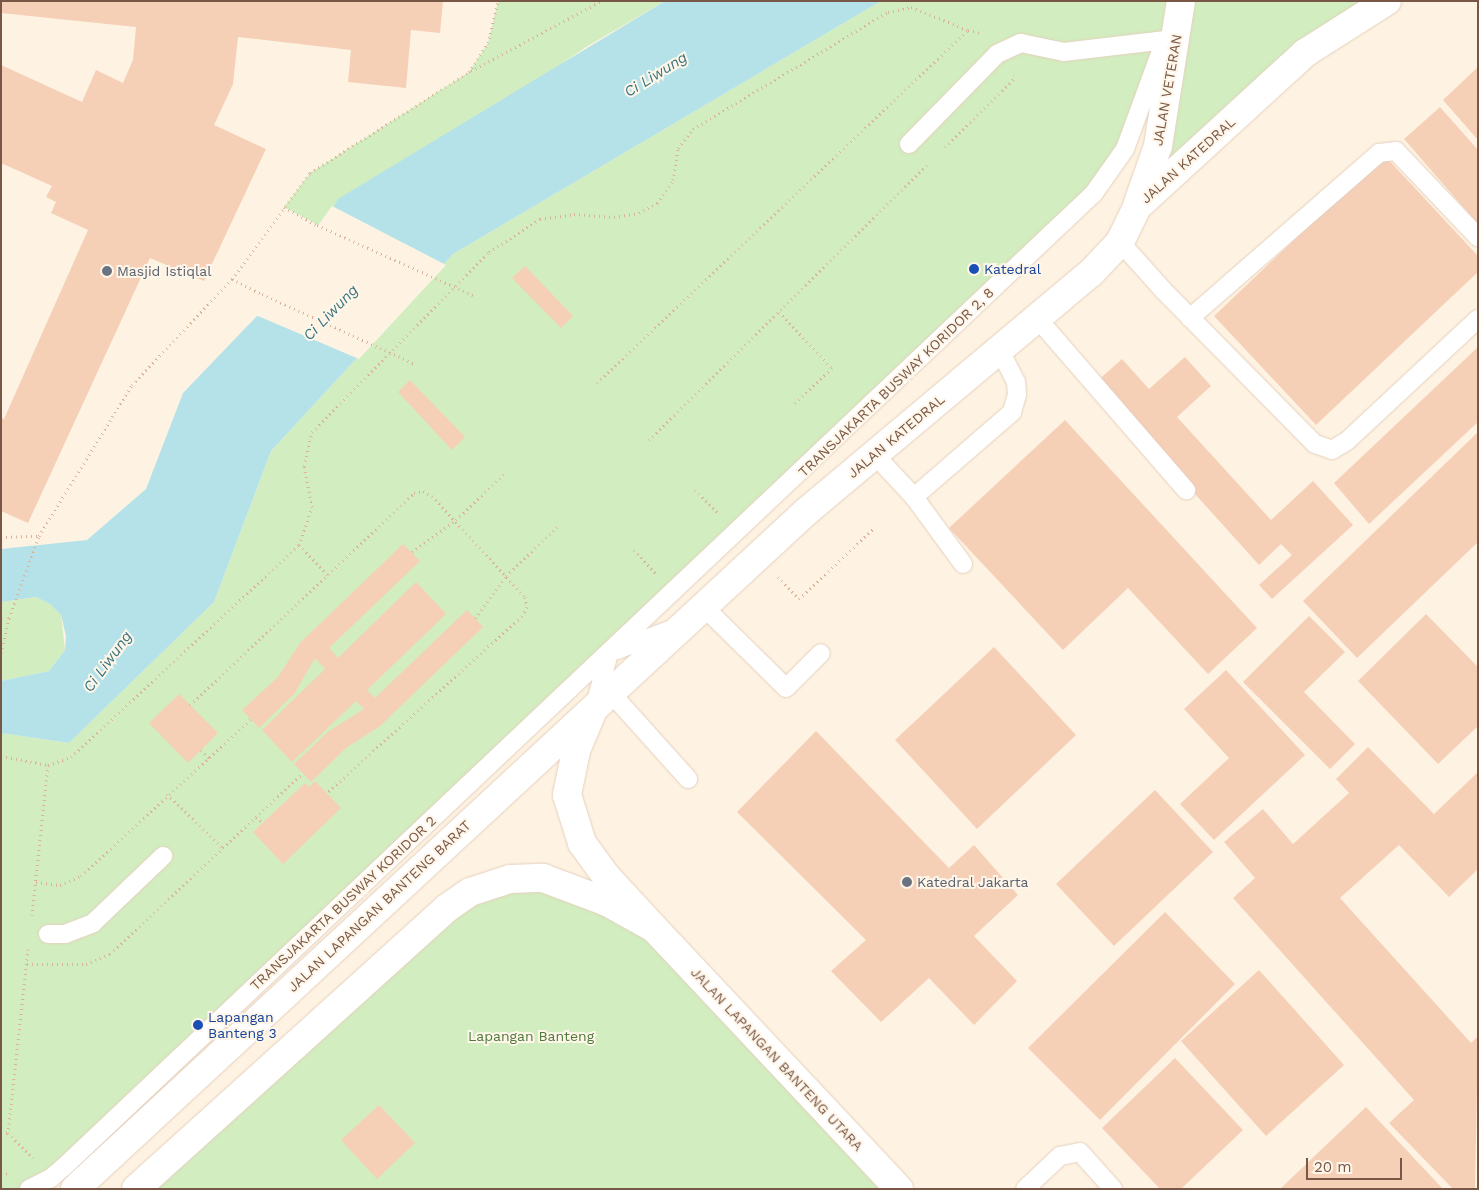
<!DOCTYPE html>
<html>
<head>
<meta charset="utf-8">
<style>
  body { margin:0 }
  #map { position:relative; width:1479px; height:1190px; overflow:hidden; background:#fef3e2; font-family:"Work Sans",sans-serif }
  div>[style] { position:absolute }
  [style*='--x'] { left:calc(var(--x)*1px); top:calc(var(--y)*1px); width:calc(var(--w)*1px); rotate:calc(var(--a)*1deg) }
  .green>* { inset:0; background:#d2edbf }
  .water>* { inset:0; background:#b5e2e9 }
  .pier>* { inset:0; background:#fef3e2 }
  .building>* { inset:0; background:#f6cfb7 }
  .path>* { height:3px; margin-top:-1.5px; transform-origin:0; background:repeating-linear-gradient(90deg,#dab29a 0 1px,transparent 0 5px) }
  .roads { filter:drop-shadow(0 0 1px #e5d0bf) drop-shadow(0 0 1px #e5d0bf) }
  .lane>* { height:18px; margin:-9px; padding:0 9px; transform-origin:9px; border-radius:9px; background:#fff }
  .secondary>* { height:28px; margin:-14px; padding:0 14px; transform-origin:14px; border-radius:14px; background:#fff }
  .path-bridge>* { height:3px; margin-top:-1.5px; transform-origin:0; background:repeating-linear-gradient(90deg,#dab29a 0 1px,transparent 0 5px) }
  .dots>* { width:14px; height:14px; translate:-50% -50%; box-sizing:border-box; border:2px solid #fff6ea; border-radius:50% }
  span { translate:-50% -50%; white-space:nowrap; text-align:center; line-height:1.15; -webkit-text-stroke:4px #fff6ea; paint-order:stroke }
  .street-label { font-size:14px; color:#785746 }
  .transit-label { font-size:14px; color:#164399 }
  .left { translate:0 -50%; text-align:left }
  .worship-label { font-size:14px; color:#5b616d }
  .park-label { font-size:14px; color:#4d793b }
  .water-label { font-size:15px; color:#39747e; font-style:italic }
  .frame { position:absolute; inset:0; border:2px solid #785746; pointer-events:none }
  .scale { position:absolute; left:1306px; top:1158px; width:96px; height:22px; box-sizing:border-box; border:2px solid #785746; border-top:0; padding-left:6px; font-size:15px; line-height:18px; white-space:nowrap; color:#785746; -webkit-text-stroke:4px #fff6ea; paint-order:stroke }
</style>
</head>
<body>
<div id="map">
  <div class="green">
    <i style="clip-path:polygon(498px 1px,665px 1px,586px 47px,322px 227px,284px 207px,310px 173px,469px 72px,488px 43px)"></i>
    <i style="clip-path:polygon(881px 1px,1176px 1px,1104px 182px,51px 1178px,23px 1189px,1px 1189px,1px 733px,69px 743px,214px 602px,271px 451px,453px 254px)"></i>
    <i style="clip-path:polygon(1181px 1px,1387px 1px,1137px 207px)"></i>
    <i style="clip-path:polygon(36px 597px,50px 604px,61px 615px,65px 650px,49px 671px,1px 681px,1px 602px)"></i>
    <i style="clip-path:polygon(514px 879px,613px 905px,901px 1189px,136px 1189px,447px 908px)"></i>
  </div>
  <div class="water">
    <i style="clip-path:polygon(665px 1px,881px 1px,453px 254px,271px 451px,214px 602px,69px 743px,1px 733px,1px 681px,49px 671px,65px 650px,66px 636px,61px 615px,50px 604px,36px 597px,1px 602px,1px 549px,87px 540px,146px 489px,183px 393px,256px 317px,322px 227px,338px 199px)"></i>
  </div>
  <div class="pier">
    <i style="clip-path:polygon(332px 206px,446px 265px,359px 359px,258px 316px,253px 317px)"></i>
  </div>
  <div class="building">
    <i style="clip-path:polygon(1px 1px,443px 1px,440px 33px,411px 30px,406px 88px,348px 82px,351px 50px,238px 37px,233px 84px,214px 125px,266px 149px,204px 281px,150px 258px,28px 523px,1px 511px,1px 418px,4px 419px,88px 230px,51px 213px,56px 202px,46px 197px,52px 186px,1px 163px,1px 65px,82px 102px,96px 70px,123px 83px,133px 60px,136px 27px,1px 13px)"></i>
    <i style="clip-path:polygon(1478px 67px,1478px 140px,1443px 100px)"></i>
    <i style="clip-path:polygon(1440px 107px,1478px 150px,1478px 224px,1404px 139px)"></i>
    <i style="clip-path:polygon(1384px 155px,1478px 256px,1478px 272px,1316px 425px,1214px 316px)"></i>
    <i style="clip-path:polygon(525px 266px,573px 316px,561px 328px,512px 278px)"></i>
    <i style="clip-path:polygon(1478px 347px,1478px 422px,1369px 524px,1334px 483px)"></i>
    <i style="clip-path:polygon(1185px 357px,1211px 386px,1177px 417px,1271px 520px,1313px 481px,1353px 525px,1272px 599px,1259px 585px,1292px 555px,1281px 544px,1259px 565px,1095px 383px,1122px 359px,1149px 389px)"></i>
    <i style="clip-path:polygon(410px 380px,465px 437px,452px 450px,398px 392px)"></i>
    <i style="clip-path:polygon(1065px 420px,1257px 628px,1208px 674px,1128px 588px,1063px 650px,949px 528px)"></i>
    <i style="clip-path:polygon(1478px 432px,1478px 542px,1357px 658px,1303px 601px)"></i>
    <i style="clip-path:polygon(403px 544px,420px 561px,329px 648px,338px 658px,416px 582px,446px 614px,367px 690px,375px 698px,467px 610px,483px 627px,380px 726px,346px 748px,311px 782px,294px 764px,329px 731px,364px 709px,356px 701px,292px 762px,262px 730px,325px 669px,315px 658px,294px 694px,259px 728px,242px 710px,278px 677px,300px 643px)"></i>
    <i style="clip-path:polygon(1426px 614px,1478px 667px,1478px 726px,1438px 764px,1358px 681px)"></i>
    <i style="clip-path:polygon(1309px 616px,1345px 652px,1304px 692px,1355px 744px,1330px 769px,1243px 682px)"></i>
    <i style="clip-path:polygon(994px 647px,1076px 735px,977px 829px,895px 740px)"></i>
    <i style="clip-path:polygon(1226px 670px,1305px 755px,1214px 840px,1180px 804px,1229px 758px,1184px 709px)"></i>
    <i style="clip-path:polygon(179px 694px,218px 733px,188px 763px,149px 723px)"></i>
    <i style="clip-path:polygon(816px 731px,949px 868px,974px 845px,1018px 895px,974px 936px,1017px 981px,974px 1025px,929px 978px,881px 1022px,831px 971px,866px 940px,737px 812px)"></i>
    <i style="clip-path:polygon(1368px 747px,1434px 814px,1478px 772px,1478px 869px,1449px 897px,1399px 845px,1340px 898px,1471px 1043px,1478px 1036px,1475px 1189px,1453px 1189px,1389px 1123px,1414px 1100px,1233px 898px,1255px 878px,1224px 842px,1263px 809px,1293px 844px,1349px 793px,1336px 779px)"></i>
    <i style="clip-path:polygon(315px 781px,341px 808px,283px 864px,253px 832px,305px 783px,309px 787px)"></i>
    <i style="clip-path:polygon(1155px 790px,1213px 852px,1114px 946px,1056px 884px)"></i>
    <i style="clip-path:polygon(1165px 912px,1235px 984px,1100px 1120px,1028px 1048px)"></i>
    <i style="clip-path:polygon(1259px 970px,1344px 1065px,1266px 1136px,1181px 1041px)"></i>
    <i style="clip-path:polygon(1175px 1058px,1243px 1130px,1181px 1189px,1160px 1189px,1102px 1128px)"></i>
    <i style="clip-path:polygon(379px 1105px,415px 1143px,377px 1179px,341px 1140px)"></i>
    <i style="clip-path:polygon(1366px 1107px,1443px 1189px,1280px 1189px)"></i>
  </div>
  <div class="path">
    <i style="--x:471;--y:71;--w:148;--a:-28.3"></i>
    <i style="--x:945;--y:147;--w:95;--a:-44.6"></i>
    <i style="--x:1013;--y:80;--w:5;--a:-79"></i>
    <i style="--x:284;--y:207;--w:38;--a:29"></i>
    <i style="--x:232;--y:279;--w:34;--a:27"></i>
    <i style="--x:779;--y:312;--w:77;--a:46.6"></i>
    <i style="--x:832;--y:368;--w:52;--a:136.5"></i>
    <i style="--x:597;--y:383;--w:512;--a:-43.58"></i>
    <i style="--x:968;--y:30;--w:13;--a:13"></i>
    <i style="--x:649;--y:440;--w:395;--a:-44.7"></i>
    <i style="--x:695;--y:490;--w:34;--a:45"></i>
    <i style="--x:1;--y:537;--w:38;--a:-2"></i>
    <i style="--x:299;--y:545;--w:42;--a:46"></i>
    <i style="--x:634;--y:550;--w:33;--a:47"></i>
    <i style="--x:412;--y:552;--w:54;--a:-36"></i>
    <i style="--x:456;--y:520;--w:69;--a:-43.8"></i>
    <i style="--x:778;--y:577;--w:30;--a:46"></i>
    <i style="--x:799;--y:599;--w:102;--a:-43.4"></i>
    <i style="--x:475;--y:618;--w:52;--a:-53.6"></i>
    <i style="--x:506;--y:576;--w:72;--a:-43.9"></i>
    <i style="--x:1;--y:653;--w:36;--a:-77"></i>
    <i style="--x:9;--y:618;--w:87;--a:-69.9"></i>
    <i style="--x:39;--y:536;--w:177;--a:-58.4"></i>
    <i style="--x:132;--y:385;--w:146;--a:-46.7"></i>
    <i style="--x:232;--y:279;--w:132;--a:-53.7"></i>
    <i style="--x:310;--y:173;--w:188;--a:-32.4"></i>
    <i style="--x:469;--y:72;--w:35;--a:-57"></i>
    <i style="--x:488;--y:43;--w:43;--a:-76.6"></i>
    <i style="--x:190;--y:705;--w:308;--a:-43.4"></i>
    <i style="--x:414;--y:493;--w:9;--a:-13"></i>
    <i style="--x:423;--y:491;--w:10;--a:29"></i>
    <i style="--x:432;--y:496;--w:137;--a:47.4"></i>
    <i style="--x:525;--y:597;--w:10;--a:79"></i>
    <i style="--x:527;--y:607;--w:10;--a:119"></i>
    <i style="--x:522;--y:616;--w:263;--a:137.8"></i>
    <i style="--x:201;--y:750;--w:12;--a:48"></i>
    <i style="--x:1;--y:756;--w:48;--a:10.8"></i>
    <i style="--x:48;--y:765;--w:151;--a:96.1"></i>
    <i style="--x:48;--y:765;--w:24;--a:-19"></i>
    <i style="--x:71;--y:757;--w:311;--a:-42.9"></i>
    <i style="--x:299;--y:545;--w:40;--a:-71.1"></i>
    <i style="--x:312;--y:507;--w:42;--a:-101"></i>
    <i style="--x:304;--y:466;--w:35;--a:-77"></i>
    <i style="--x:312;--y:432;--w:252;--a:-45.5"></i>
    <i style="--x:489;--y:252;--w:61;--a:-32.9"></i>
    <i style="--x:540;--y:219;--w:34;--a:-8"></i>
    <i style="--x:574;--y:214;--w:40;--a:4.3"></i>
    <i style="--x:614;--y:217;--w:25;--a:-9"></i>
    <i style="--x:639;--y:213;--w:21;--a:-29"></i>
    <i style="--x:657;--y:203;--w:28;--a:-55"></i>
    <i style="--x:673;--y:180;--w:32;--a:-81"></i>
    <i style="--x:678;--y:148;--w:24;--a:-52"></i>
    <i style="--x:693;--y:129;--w:227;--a:-31"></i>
    <i style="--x:888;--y:12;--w:24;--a:-12"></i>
    <i style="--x:911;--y:7;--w:61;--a:22"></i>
    <i style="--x:167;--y:794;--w:79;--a:44"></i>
    <i style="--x:256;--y:817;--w:9;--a:36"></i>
    <i style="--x:36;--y:882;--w:24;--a:7"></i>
    <i style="--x:60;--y:885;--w:23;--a:-23"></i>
    <i style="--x:81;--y:876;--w:231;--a:-42.7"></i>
    <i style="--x:28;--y:949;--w:185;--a:96.2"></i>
    <i style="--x:8;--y:1133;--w:35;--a:45"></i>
    <i style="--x:27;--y:964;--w:59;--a:0"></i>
    <i style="--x:86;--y:964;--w:26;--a:-23"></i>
    <i style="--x:110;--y:954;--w:265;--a:-43.2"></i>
    <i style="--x:1;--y:1132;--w:7;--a:8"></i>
    <i style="--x:1;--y:1175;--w:9;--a:-18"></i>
  </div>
  <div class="roads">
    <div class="lane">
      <i style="--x:909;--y:144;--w:126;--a:-45.6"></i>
      <i style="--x:997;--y:54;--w:26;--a:-25"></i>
      <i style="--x:1021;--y:43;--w:44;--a:11.8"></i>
      <i style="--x:1064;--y:52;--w:111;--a:-6.7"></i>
      <i style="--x:1120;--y:242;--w:64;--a:48.1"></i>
      <i style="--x:1163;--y:290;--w:216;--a:45.4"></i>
      <i style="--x:1315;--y:444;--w:18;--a:19"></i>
      <i style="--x:1332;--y:450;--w:17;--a:-31"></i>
      <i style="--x:1347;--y:441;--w:179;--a:-43"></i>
      <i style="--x:1037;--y:318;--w:228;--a:49.1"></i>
      <i style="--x:1190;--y:318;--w:251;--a:-41.1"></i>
      <i style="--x:1379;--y:153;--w:17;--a:-7"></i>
      <i style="--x:1396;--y:151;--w:119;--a:46.4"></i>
      <i style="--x:874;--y:454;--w:59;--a:47.1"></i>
      <i style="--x:914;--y:497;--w:83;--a:53.8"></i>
      <i style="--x:914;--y:497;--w:130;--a:-40.9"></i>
      <i style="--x:1012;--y:412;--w:18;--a:-74"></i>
      <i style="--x:1017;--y:395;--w:13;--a:-94"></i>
      <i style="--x:1016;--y:382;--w:36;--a:-117"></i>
      <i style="--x:704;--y:607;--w:115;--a:44.6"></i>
      <i style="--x:786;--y:688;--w:49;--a:-45"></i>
      <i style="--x:617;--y:650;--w:59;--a:-20.9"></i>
      <i style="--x:610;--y:692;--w:117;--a:48.1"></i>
      <i style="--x:595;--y:705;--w:54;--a:-74.9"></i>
      <i style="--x:48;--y:934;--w:17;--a:0"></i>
      <i style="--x:65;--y:934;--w:30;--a:-21"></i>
      <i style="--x:93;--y:923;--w:97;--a:-43.7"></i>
      <i style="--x:29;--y:1189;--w:25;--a:-27"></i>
      <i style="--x:51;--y:1178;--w:21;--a:-41"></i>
      <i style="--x:67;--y:1164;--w:1413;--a:-43.39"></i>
      <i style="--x:1094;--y:193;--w:54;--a:-54.8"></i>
      <i style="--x:1125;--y:149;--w:116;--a:-69.8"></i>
      <i style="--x:1025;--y:1189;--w:48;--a:-43.3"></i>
      <i style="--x:1060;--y:1156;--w:20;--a:-11"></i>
      <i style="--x:1080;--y:1152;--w:50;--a:48.3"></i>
    </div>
    <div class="secondary">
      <i style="--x:1138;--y:203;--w:60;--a:-70.7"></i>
      <i style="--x:1158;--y:146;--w:147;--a:-81"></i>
      <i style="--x:591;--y:715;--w:39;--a:113"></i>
      <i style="--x:576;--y:751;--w:45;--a:101.6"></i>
      <i style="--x:567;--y:795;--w:50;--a:72.6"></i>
      <i style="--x:582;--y:843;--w:41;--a:54"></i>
      <i style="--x:606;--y:876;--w:71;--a:47.3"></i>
      <i style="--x:654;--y:928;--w:358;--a:46.8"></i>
      <i style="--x:75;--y:1189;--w:998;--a:-42.81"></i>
      <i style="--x:807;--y:511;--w:371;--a:-40"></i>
      <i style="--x:1091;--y:273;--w:42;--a:-46.9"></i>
      <i style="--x:1120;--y:242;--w:39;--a:-64"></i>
      <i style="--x:1137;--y:207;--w:207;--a:-42.5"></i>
      <i style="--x:1290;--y:67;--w:21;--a:-43"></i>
      <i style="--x:1305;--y:53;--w:97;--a:-32.4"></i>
      <i style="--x:136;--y:1189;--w:419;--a:-42.1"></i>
      <i style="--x:447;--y:908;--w:28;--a:-35"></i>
      <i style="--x:470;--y:892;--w:42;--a:-18"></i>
      <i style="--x:510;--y:879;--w:33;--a:-2"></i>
      <i style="--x:543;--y:878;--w:68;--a:20.6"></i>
      <i style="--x:607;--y:902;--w:54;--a:29"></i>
    </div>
  </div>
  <div class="path-bridge">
    <i style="--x:317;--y:225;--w:171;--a:24.2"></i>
    <i style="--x:262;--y:294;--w:168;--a:24.6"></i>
  </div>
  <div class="dots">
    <i style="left:974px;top:269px;background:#1a4fb4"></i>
    <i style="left:107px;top:271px;background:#6b7280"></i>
    <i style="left:907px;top:882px;background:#6b7280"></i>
    <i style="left:198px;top:1025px;background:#1a4fb4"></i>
  </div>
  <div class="street-label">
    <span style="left:1167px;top:90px;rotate:-80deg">JALAN VETERAN</span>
    <span style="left:1188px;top:160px;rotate:-42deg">JALAN KATEDRAL</span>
    <span style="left:896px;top:382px;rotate:-44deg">TRANSJAKARTA BUSWAY KORIDOR 2, 8</span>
    <span style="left:896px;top:436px;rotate:-40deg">JALAN KATEDRAL</span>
    <span style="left:343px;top:903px;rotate:-43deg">TRANSJAKARTA BUSWAY KORIDOR 2</span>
    <span style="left:379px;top:906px;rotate:-43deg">JALAN LAPANGAN BANTENG BARAT</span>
    <span style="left:777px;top:1059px;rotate:47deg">JALAN LAPANGAN BANTENG UTARA</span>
  </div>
  <div class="transit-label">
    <span class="left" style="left:984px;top:269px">Katedral</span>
    <span class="left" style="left:208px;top:1025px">Lapangan<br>Banteng 3</span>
  </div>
  <div class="worship-label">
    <span class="left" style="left:117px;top:271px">Masjid Istiqlal</span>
    <span class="left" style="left:917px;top:882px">Katedral Jakarta</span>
  </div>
  <div class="park-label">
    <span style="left:531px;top:1036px">Lapangan Banteng</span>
  </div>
  <div class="water-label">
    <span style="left:656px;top:75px;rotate:-32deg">Ci Liwung</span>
    <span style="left:331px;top:313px;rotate:-46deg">Ci Liwung</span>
    <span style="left:108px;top:662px;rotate:-54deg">Ci Liwung</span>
  </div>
  <div class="frame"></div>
  <div class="scale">20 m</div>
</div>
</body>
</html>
